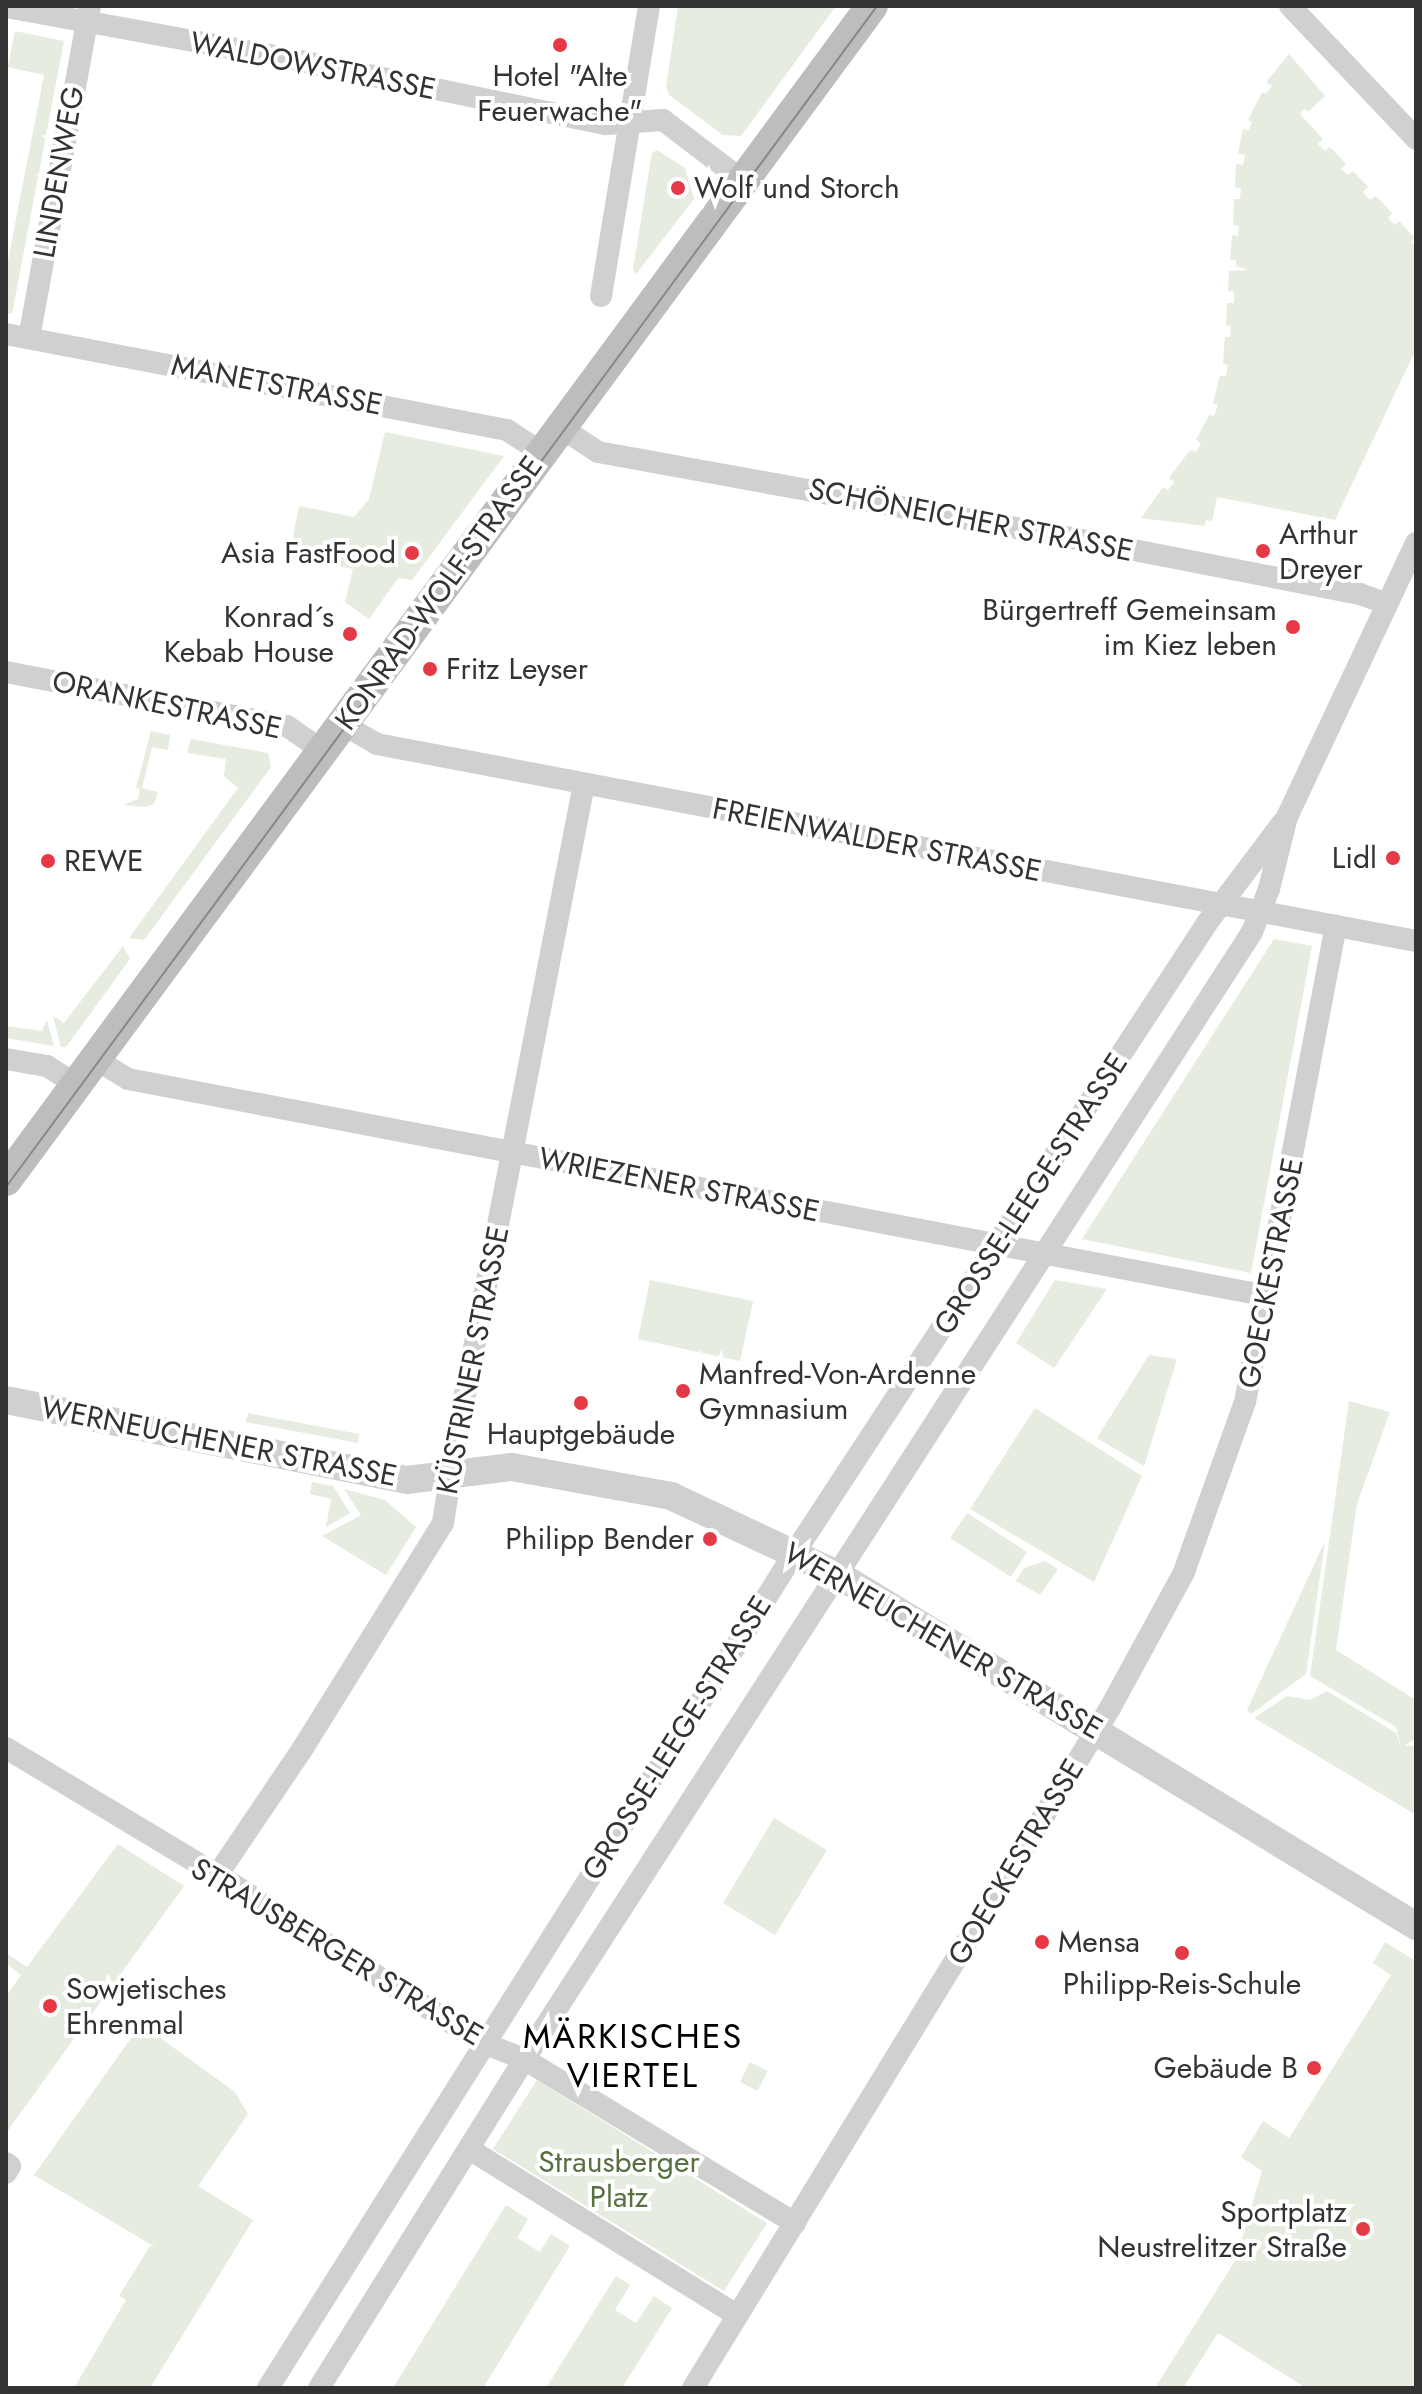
<!DOCTYPE html>
<html>
<head>
<meta charset="utf-8">
<style>
  body { margin:0 }
  #map { position:relative; width:1422px; height:2394px; overflow:hidden; background:#fff; font-family:Jost,sans-serif }
  div>[style] { position:absolute }
  [style*='--x'] { left:calc(var(--x)*1px); top:calc(var(--y)*1px); width:calc(var(--w)*1px); rotate:calc(var(--a)*1deg) }
  .green>* { inset:0; background:#e6ecdf }
  .minor>* { height:22px; margin:-11px; padding:0 11px; transform-origin:11px; border-radius:11px; background:#d0d0d0 }
  .tertiary>* { height:28px; margin:-14px; padding:0 14px; transform-origin:14px; border-radius:14px; background:#d0d0d0 }
  .secondary>* { height:32px; margin:-16px; padding:0 16px; transform-origin:16px; border-radius:16px; background:#bdbdbd }
  .tram>* { height:2px; margin:-1px; padding:0 1px; transform-origin:1px; border-radius:1px; background:#888 }
  .dots>* { width:22px; height:22px; translate:-50% -50%; box-sizing:border-box; border:4px solid #fff; border-radius:50% }
  span { translate:-50% -50%; white-space:nowrap; text-align:center; line-height:1.15; -webkit-text-stroke:8px #fff; paint-order:stroke }
  .street-label { font-size:30px; color:#333 }
  .poi-label { font-size:30px; color:#333 }
  .left { translate:0 -50%; text-align:left }
  .right { translate:-100% -50%; text-align:right }
  .park-label { font-size:30px; color:#56703f }
  .quarter-label { font-size:34px; color:#000; letter-spacing:2px }
  .frame { position:absolute; inset:0; border:8px solid #333; pointer-events:none }
</style>
</head>
<body>
<div id="map">
  <div class="green">
    <i style="clip-path:polygon(678px 6px,836px 6px,741px 136px,723px 135px,669px 95px,666px 87px)"></i>
    <i style="clip-path:polygon(15px 31px,64px 41px,12px 314px,6px 313px,6px 271px,44px 75px,8px 67px)"></i>
    <i style="clip-path:polygon(1289px 54px,1325px 96px,1308px 112px,1304px 109px,1300px 114px,1323px 139px,1318px 144px,1325px 151px,1330px 147px,1346px 164px,1341px 169px,1348px 175px,1353px 171px,1368px 187px,1363px 192px,1370px 200px,1376px 196px,1392px 213px,1388px 218px,1395px 225px,1399px 221px,1415px 238px,1411px 242px,1416px 248px,1416px 349px,1335px 520px,1217px 497px,1212px 521px,1206px 520px,1205px 526px,1141px 518px,1163px 487px,1168px 490px,1174px 482px,1169px 478px,1190px 450px,1196px 452px,1201px 443px,1196px 440px,1209px 415px,1214px 416px,1218px 405px,1213px 403px,1220px 376px,1226px 376px,1228px 365px,1223px 364px,1225px 337px,1230px 337px,1231px 326px,1226px 325px,1227px 303px,1234px 303px,1234px 292px,1228px 291px,1229px 271px,1249px 270px,1236px 266px,1236px 260px,1230px 260px,1232px 235px,1238px 236px,1239px 226px,1233px 225px,1234px 199px,1240px 199px,1241px 188px,1235px 188px,1236px 164px,1243px 165px,1245px 155px,1238px 153px,1243px 129px,1249px 130px,1252px 122px,1248px 120px,1262px 92px,1266px 94px,1272px 86px,1266px 82px)"></i>
    <i style="clip-path:polygon(657px 150px,685px 168px,694px 199px,636px 274px,633px 269px,652px 153px)"></i>
    <i style="clip-path:polygon(385px 432px,504px 456px,412px 580px,398px 578px,369px 619px,345px 602px,353px 569px,289px 557px,299px 506px,354px 517px,369px 499px)"></i>
    <i style="clip-path:polygon(151px 731px,170px 735px,168px 750px,152px 747px,142px 788px,158px 792px,154px 804px,146px 807px,123px 805px,138px 799px,140px 789px,136px 788px)"></i>
    <i style="clip-path:polygon(191px 739px,268px 753px,271px 767px,144px 940px,129px 938px,238px 788px,224px 776px,226px 759px,187px 753px)"></i>
    <i style="clip-path:polygon(1274px 939px,1312px 946px,1251px 1273px,1082px 1239px)"></i>
    <i style="clip-path:polygon(123px 946px,130px 959px,66px 1047px,61px 1047px,53px 1016px,64px 1023px)"></i>
    <i style="clip-path:polygon(47px 1020px,54px 1046px,6px 1038px,6px 1026px,42px 1031px)"></i>
    <i style="clip-path:polygon(650px 1280px,753px 1301px,740px 1361px,638px 1339px)"></i>
    <i style="clip-path:polygon(1055px 1280px,1107px 1289px,1054px 1368px,1016px 1343px)"></i>
    <i style="clip-path:polygon(1149px 1355px,1177px 1359px,1144px 1466px,1097px 1438px)"></i>
    <i style="clip-path:polygon(1349px 1401px,1390px 1412px,1357px 1504px,1336px 1650px,1416px 1700px,1416px 1739px,1405px 1745px,1416px 1746px,1416px 1815px,1254px 1718px,1287px 1696px,1310px 1700px,1327px 1691px,1396px 1733px,1401px 1747px,1396px 1727px,1310px 1676px)"></i>
    <i style="clip-path:polygon(1035px 1408px,1142px 1476px,1094px 1582px,970px 1509px)"></i>
    <i style="clip-path:polygon(248px 1413px,359px 1434px,358px 1443px,246px 1422px)"></i>
    <i style="clip-path:polygon(312px 1482px,333px 1486px,350px 1513px,326px 1527px,331px 1499px,310px 1494px)"></i>
    <i style="clip-path:polygon(344px 1489px,385px 1500px,416px 1527px,386px 1575px,322px 1536px,361px 1515px)"></i>
    <i style="clip-path:polygon(967px 1513px,1027px 1552px,1011px 1577px,950px 1538px)"></i>
    <i style="clip-path:polygon(1325px 1541px,1306px 1674px,1251px 1714px,1247px 1710px)"></i>
    <i style="clip-path:polygon(1045px 1561px,1058px 1569px,1040px 1595px,1016px 1581px,1024px 1568px)"></i>
    <i style="clip-path:polygon(774px 1818px,827px 1850px,775px 1935px,723px 1903px)"></i>
    <i style="clip-path:polygon(118px 1844px,184px 1886px,6px 2133px,6px 1996px,21px 1975px,6px 1963px,6px 1953px,27px 1967px)"></i>
    <i style="clip-path:polygon(1385px 1942px,1416px 1961px,1416px 2388px,1306px 2388px,1218px 2333px,1183px 2388px,1155px 2388px,1235px 2261px,1262px 2171px,1241px 2157px,1263px 2121px,1289px 2138px,1391px 1975px,1373px 1963px)"></i>
    <i style="clip-path:polygon(141px 2024px,235px 2092px,248px 2114px,198px 2186px,253px 2220px,150px 2388px,74px 2388px,126px 2300px,119px 2296px,150px 2246px,155px 2247px,34px 2175px)"></i>
    <i style="clip-path:polygon(750px 2062px,768px 2071px,757px 2091px,740px 2082px)"></i>
    <i style="clip-path:polygon(537px 2080px,767px 2223px,724px 2291px,493px 2149px)"></i>
    <i style="clip-path:polygon(506px 2205px,528px 2219px,517px 2238px,540px 2252px,551px 2234px,570px 2246px,483px 2388px,393px 2388px)"></i>
    <i style="clip-path:polygon(616px 2276px,630px 2285px,615px 2310px,636px 2323px,654px 2296px,672px 2308px,622px 2388px,546px 2388px)"></i>
  </div>
  <div class="minor">
    <i style="--x:1290;--y:6;--w:183;--a:46.5"></i>
    <i style="--x:6;--y:7;--w:285;--a:10.3"></i>
    <i style="--x:286;--y:58;--w:327;--a:11.7"></i>
    <i style="--x:606;--y:124;--w:57;--a:-4"></i>
    <i style="--x:663;--y:120;--w:101;--a:37.3"></i>
    <i style="--x:601;--y:296;--w:294;--a:-80.6"></i>
    <i style="--x:6;--y:334;--w:510;--a:10.85"></i>
    <i style="--x:507;--y:430;--w:42;--a:33.3"></i>
    <i style="--x:29;--y:338;--w:338;--a:-79.6"></i>
    <i style="--x:560;--y:427;--w:45;--a:33.3"></i>
    <i style="--x:598;--y:452;--w:482;--a:10.3"></i>
    <i style="--x:1072;--y:538;--w:293;--a:11"></i>
    <i style="--x:1360;--y:594;--w:29;--a:20"></i>
    <i style="--x:6;--y:672;--w:286;--a:10.9"></i>
    <i style="--x:287;--y:726;--w:44;--a:34.8"></i>
    <i style="--x:342;--y:724;--w:40;--a:29.7"></i>
    <i style="--x:377;--y:744;--w:1058;--a:10.74"></i>
    <i style="--x:6;--y:1059;--w:42;--a:9.7"></i>
    <i style="--x:47;--y:1066;--w:35;--a:33"></i>
    <i style="--x:95;--y:1059;--w:39;--a:31"></i>
    <i style="--x:128;--y:1079;--w:1160;--a:10.78"></i>
    <i style="--x:6;--y:1748;--w:266;--a:31"></i>
    <i style="--x:234;--y:1885;--w:295;--a:32.4"></i>
    <i style="--x:483;--y:2043;--w:44;--a:21.3"></i>
    <i style="--x:524;--y:2059;--w:317;--a:31.2"></i>
    <i style="--x:216;--y:1877;--w:156;--a:-56"></i>
    <i style="--x:303;--y:1748;--w:265;--a:-58.1"></i>
    <i style="--x:443;--y:1523;--w:84;--a:-81.1"></i>
    <i style="--x:456;--y:1440;--w:668;--a:-78.96"></i>
    <i style="--x:469;--y:2149;--w:315;--a:31.8"></i>
    <i style="--x:6;--y:2163;--w:5;--a:37"></i>
    <i style="--x:10;--y:2166;--w:8;--a:120"></i>
    <i style="--x:268;--y:2388;--w:988;--a:-57.77"></i>
    <i style="--x:795;--y:1552;--w:752;--a:-56.77"></i>
    <i style="--x:1207;--y:923;--w:126;--a:-53"></i>
    <i style="--x:319;--y:2388;--w:406;--a:-58"></i>
    <i style="--x:534;--y:2044;--w:1324;--a:-57.15"></i>
    <i style="--x:1252;--y:932;--w:46;--a:-68.4"></i>
    <i style="--x:1269;--y:889;--w:74;--a:-76"></i>
    <i style="--x:1287;--y:817;--w:303;--a:-64.8"></i>
    <i style="--x:693;--y:2388;--w:798;--a:-58.48"></i>
    <i style="--x:1110;--y:1708;--w:155;--a:-61.4"></i>
    <i style="--x:1184;--y:1572;--w:181;--a:-70.3"></i>
    <i style="--x:1245;--y:1402;--w:485;--a:-79.2"></i>
  </div>
  <div class="tertiary">
    <i style="--x:6;--y:1400;--w:409;--a:11.3"></i>
    <i style="--x:407;--y:1480;--w:106;--a:-7.1"></i>
    <i style="--x:512;--y:1467;--w:162;--a:10.3"></i>
    <i style="--x:671;--y:1496;--w:183;--a:25.2"></i>
    <i style="--x:837;--y:1574;--w:678;--a:31.3"></i>
  </div>
  <div class="secondary">
    <i style="--x:6;--y:1180;--w:1459;--a:-53.59"></i>
  </div>
  <div class="tram">
    <i style="--x:6;--y:1187;--w:1467;--a:-53.59"></i>
  </div>
  <div class="dots">
    <i style="left:560px;top:45px;background:#e63946"></i>
    <i style="left:678px;top:188px;background:#e63946"></i>
    <i style="left:1263px;top:551px;background:#e63946"></i>
    <i style="left:412px;top:553px;background:#e63946"></i>
    <i style="left:1293px;top:627px;background:#e63946"></i>
    <i style="left:350px;top:634px;background:#e63946"></i>
    <i style="left:430px;top:669px;background:#e63946"></i>
    <i style="left:1393px;top:858px;background:#e63946"></i>
    <i style="left:48px;top:861px;background:#e63946"></i>
    <i style="left:683px;top:1391px;background:#e63946"></i>
    <i style="left:581px;top:1403px;background:#e63946"></i>
    <i style="left:710px;top:1539px;background:#e63946"></i>
    <i style="left:1042px;top:1942px;background:#e63946"></i>
    <i style="left:1182px;top:1953px;background:#e63946"></i>
    <i style="left:50px;top:2006px;background:#e63946"></i>
    <i style="left:1314px;top:2068px;background:#e63946"></i>
    <i style="left:1363px;top:2229px;background:#e63946"></i>
  </div>
  <div class="street-label">
    <span style="left:313px;top:66px;rotate:11deg">WALDOWSTRASSE</span>
    <span style="left:59px;top:172px;rotate:-80deg">LINDENWEG</span>
    <span style="left:277px;top:385px;rotate:11deg">MANETSTRASSE</span>
    <span style="left:971px;top:520px;rotate:11deg">SCHÖNEICHER STRASSE</span>
    <span style="left:439px;top:593px;rotate:-54deg">KONRAD-WOLF-STRASSE</span>
    <span style="left:167px;top:705px;rotate:12deg">ORANKESTRASSE</span>
    <span style="left:877px;top:840px;rotate:11deg">FREIENWALDER STRASSE</span>
    <span style="left:679px;top:1185px;rotate:11deg">WRIEZENER STRASSE</span>
    <span style="left:1031px;top:1194px;rotate:-57deg">GROSSE-LEEGE-STRASSE</span>
    <span style="left:1271px;top:1273px;rotate:-79deg">GOECKESTRASSE</span>
    <span style="left:473px;top:1360px;rotate:-79deg">KÜSTRINER STRASSE</span>
    <span style="left:219px;top:1442px;rotate:11deg">WERNEUCHENER STRASSE</span>
    <span style="left:943px;top:1641px;rotate:30deg">WERNEUCHENER STRASSE</span>
    <span style="left:677px;top:1738px;rotate:-58deg">GROSSE-LEEGE-STRASSE</span>
    <span style="left:1016px;top:1862px;rotate:-59deg">GOECKESTRASSE</span>
    <span style="left:337px;top:1952px;rotate:31deg">STRAUSBERGER STRASSE</span>
  </div>
  <div class="poi-label">
    <span style="left:560px;top:93px">Hotel "Alte<br>Feuerwache"</span>
    <span class="left" style="left:694px;top:188px">Wolf und Storch</span>
    <span class="left" style="left:1279px;top:551px">Arthur<br>Dreyer</span>
    <span class="right" style="left:396px;top:553px">Asia FastFood</span>
    <span class="right" style="left:1277px;top:627px">Bürgertreff Gemeinsam<br>im Kiez leben</span>
    <span class="right" style="left:334px;top:634px">Konrad´s<br>Kebab House</span>
    <span class="left" style="left:446px;top:669px">Fritz Leyser</span>
    <span class="right" style="left:1377px;top:858px">Lidl</span>
    <span class="left" style="left:64px;top:861px">REWE</span>
    <span class="left" style="left:699px;top:1391px">Manfred-Von-Ardenne<br>Gymnasium</span>
    <span style="left:581px;top:1434px">Hauptgebäude</span>
    <span class="right" style="left:694px;top:1539px">Philipp Bender</span>
    <span class="left" style="left:1058px;top:1942px">Mensa</span>
    <span style="left:1182px;top:1984px">Philipp-Reis-Schule</span>
    <span class="left" style="left:66px;top:2006px">Sowjetisches<br>Ehrenmal</span>
    <span class="right" style="left:1298px;top:2068px">Gebäude B</span>
    <span class="right" style="left:1347px;top:2229px">Sportplatz<br>Neustrelitzer Straße</span>
  </div>
  <div class="park-label">
    <span style="left:619px;top:2179px">Strausberger<br>Platz</span>
  </div>
  <div class="quarter-label">
    <span style="left:633px;top:2056px">MÄRKISCHES<br>VIERTEL</span>
  </div>
  <div class="frame"></div>
</div>
</body>
</html>
